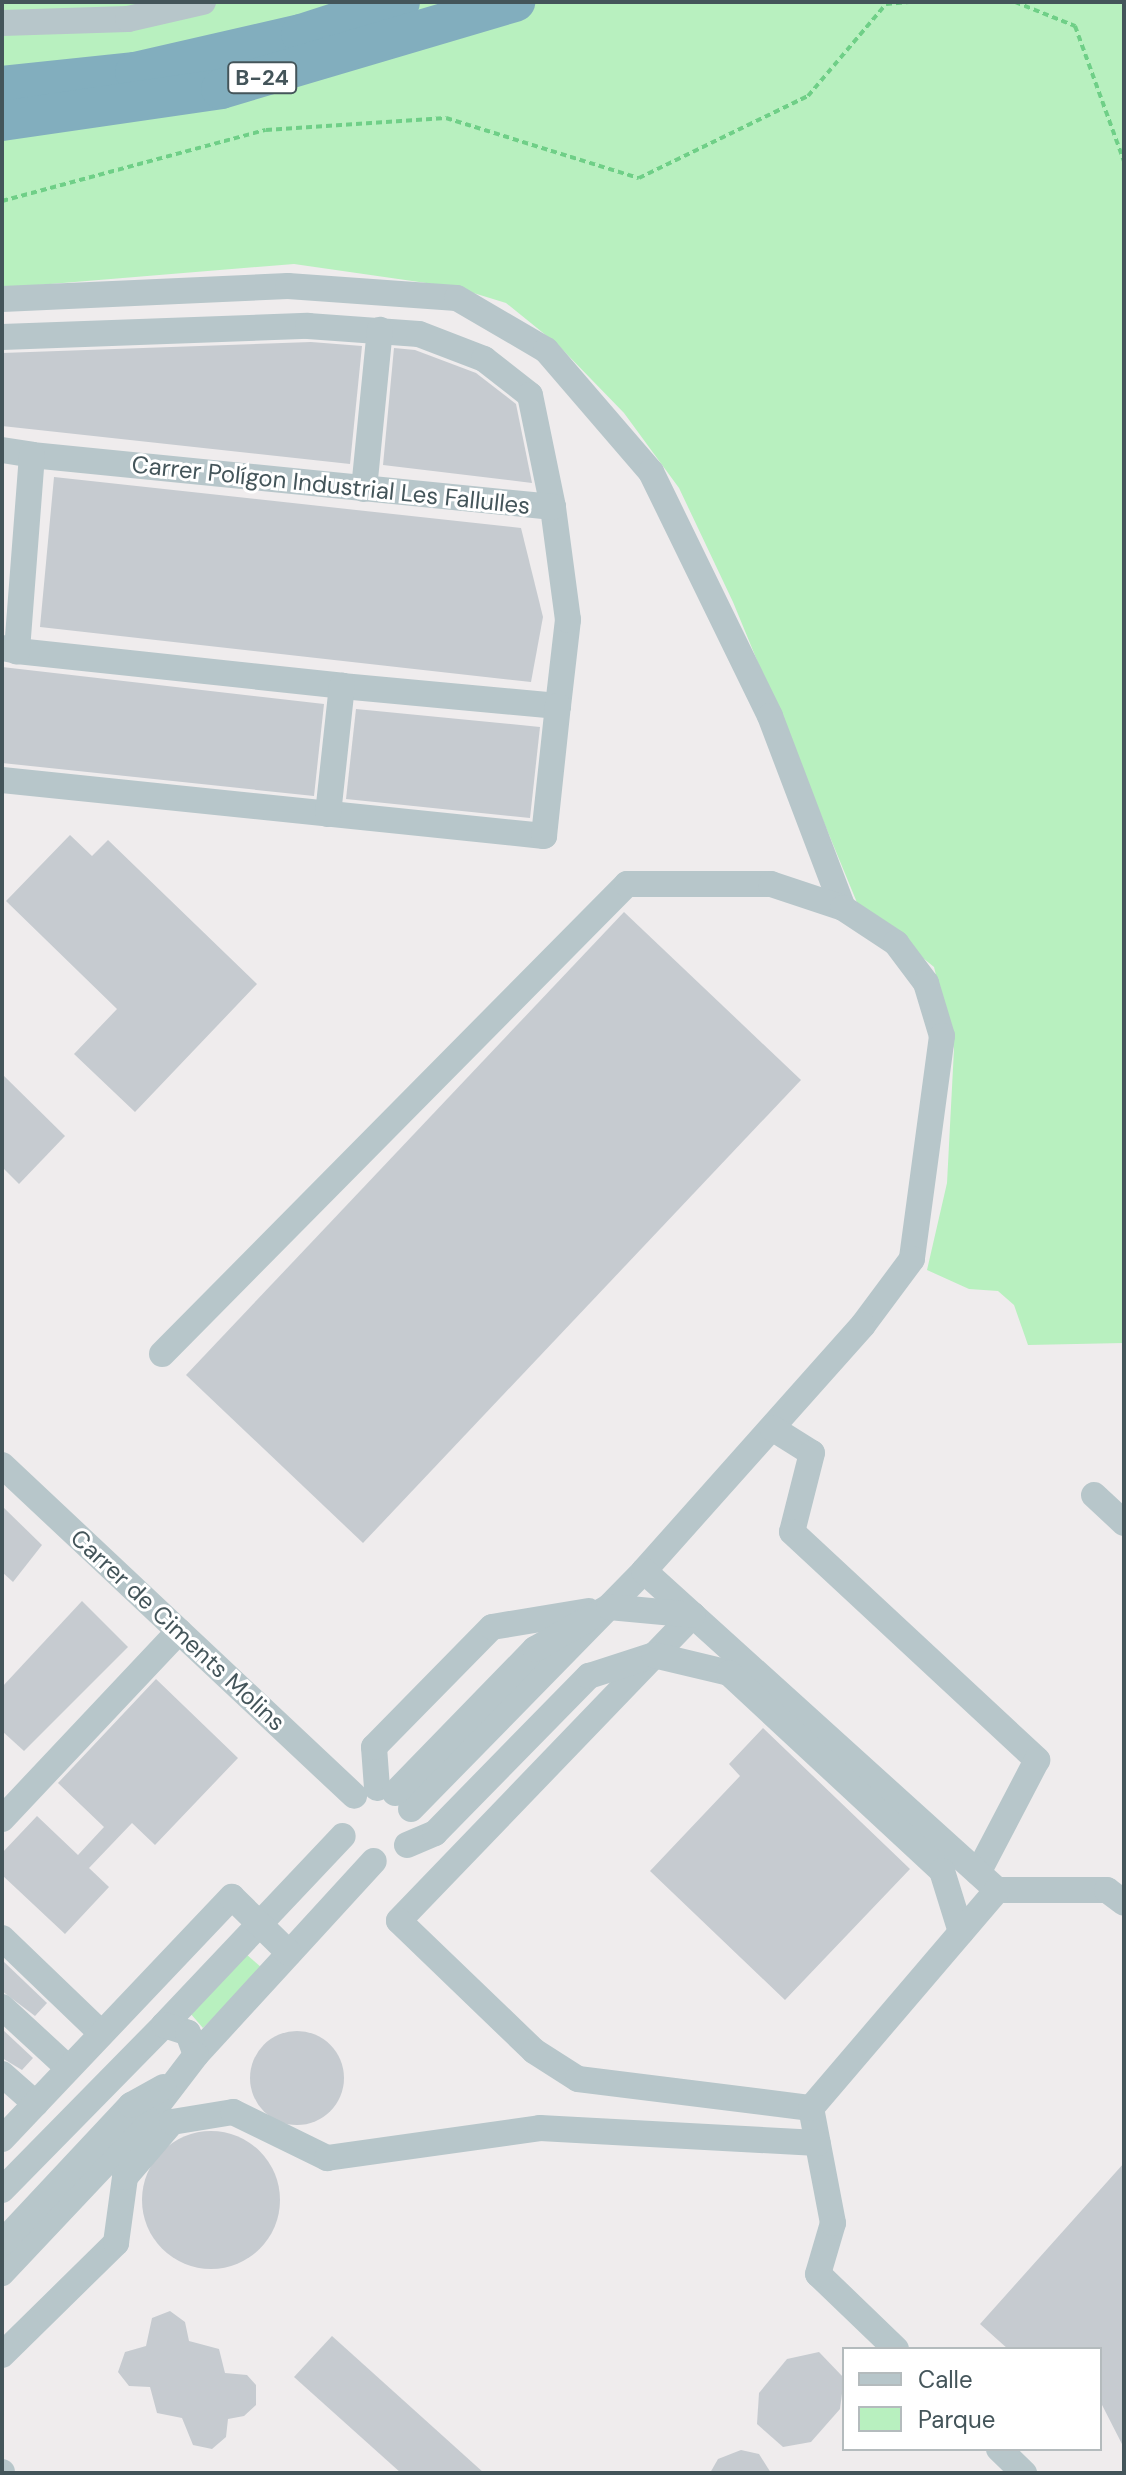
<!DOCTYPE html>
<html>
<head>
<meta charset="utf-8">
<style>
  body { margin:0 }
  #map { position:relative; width:1126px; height:2475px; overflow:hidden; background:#efeced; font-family:"DM Sans",sans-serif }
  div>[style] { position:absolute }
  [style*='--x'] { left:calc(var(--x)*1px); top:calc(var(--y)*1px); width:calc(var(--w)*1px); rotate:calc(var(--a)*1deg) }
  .green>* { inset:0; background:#b8f0bf }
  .building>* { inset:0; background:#c6cbd0 }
  .round { border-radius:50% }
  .path>* { height:4px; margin-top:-2px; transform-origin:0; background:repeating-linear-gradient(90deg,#6fcf87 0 6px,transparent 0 10px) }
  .minor>* { height:26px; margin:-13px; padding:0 13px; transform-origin:13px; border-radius:13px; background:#b7c6ca }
  .highway>* { height:40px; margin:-20px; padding:0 20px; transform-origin:20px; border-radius:20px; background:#82aebe }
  span { translate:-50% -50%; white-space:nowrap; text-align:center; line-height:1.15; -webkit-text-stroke:6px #fff; paint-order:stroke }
  .shield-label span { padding:2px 6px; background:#fff; border:2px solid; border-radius:6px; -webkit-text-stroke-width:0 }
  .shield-label { font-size:22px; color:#44555a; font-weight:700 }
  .street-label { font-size:24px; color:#44555a }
  .frame { position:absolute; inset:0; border:4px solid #44555a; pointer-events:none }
  .legend { position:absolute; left:842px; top:2347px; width:260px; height:104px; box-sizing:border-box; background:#fff; border:2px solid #b4bbbd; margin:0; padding:10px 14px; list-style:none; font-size:24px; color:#44555a }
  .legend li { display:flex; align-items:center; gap:16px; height:40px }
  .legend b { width:40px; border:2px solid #b4bbbd }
</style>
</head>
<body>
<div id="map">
  <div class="green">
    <i style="clip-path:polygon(2px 2px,1124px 2px,1124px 1343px,1028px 1345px,1014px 1305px,998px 1291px,969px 1289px,927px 1270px,947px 1183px,954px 1049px,934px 967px,858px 905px,733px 602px,679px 488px,624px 413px,558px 345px,506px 303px,454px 287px,294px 264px,2px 288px)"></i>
    <i style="clip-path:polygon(246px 1954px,262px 1968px,203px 2028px,190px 2013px)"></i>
  </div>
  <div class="building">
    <i style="clip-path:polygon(311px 342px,362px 346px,350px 464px,2px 426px,2px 353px)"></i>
    <i style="clip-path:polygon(394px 348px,415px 350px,476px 373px,516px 404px,532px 483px,383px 465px)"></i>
    <i style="clip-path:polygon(54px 477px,521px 528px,543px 617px,531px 682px,40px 627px)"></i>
    <i style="clip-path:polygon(2px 667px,324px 704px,314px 796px,2px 763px)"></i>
    <i style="clip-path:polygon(356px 709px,540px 727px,530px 818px,346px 799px)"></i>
    <i style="clip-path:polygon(70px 835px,92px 856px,108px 840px,257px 984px,135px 1112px,74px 1054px,117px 1009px,6px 901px)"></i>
    <i style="clip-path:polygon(624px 912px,801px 1080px,363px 1543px,186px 1375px)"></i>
    <i style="clip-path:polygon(2px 1074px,65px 1136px,19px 1184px,2px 1167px)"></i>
    <i style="clip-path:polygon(2px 1506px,42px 1545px,13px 1582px,2px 1572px)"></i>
    <i style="clip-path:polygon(82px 1601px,128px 1647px,24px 1751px,2px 1731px,2px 1687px)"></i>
    <i style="clip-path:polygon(156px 1679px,238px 1758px,155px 1845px,132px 1823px,89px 1868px,109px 1887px,65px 1934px,2px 1875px,2px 1853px,37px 1816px,78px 1855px,104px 1827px,58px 1783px)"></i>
    <i style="clip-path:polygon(763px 1728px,910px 1869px,785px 2000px,650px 1871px,740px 1776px,729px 1764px)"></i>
    <i style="clip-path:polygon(2px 1960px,47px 2003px,35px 2016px,2px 1991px)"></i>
    <i style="clip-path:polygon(2px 2029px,33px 2058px,22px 2070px,2px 2058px)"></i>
    <i class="round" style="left:250px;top:2031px;width:94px;height:94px"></i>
    <i class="round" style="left:142px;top:2131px;width:138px;height:138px"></i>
    <i style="clip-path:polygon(1124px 2163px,1124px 2448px,1100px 2401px,1100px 2349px,1008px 2349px,980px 2324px)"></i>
    <i style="clip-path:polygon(170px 2311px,185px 2322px,189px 2341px,219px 2349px,225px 2373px,247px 2375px,256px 2385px,256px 2405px,244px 2416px,228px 2419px,226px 2437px,212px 2449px,193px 2445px,182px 2418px,157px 2413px,150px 2387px,129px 2386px,118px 2372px,125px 2352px,146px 2346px,152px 2318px)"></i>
    <i style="clip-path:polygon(332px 2336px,484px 2473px,401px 2473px,294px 2377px)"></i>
    <i style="clip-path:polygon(819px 2352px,844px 2378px,840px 2409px,811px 2442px,783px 2447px,757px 2424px,759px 2393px,787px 2359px)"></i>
    <i style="clip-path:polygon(741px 2450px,759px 2454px,771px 2473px,710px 2473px,718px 2459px)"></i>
  </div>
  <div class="path">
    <i style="--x:1015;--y:2;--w:65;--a:21.8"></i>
    <i style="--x:1075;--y:26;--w:144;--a:70.1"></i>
    <i style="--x:2;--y:201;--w:273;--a:-15.1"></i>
    <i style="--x:266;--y:130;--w:180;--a:-3.8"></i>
    <i style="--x:446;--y:118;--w:202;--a:17.3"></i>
    <i style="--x:639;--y:178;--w:188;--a:-25.9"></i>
    <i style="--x:808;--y:96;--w:121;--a:-49.7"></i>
    <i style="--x:886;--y:4;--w:23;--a:-5"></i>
  </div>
  <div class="minor">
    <i style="--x:2;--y:23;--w:126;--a:-1.8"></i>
    <i style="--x:128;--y:19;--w:77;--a:-12.8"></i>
    <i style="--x:2;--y:299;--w:286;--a:-2.6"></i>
    <i style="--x:288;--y:286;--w:169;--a:4.1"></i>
    <i style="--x:457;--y:298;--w:103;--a:30.3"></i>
    <i style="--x:546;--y:350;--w:161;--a:49.3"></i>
    <i style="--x:651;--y:472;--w:271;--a:64"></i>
    <i style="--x:770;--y:716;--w:205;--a:69.2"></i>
    <i style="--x:2;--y:337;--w:306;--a:-2.1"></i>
    <i style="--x:308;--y:326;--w:111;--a:4.1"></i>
    <i style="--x:419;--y:334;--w:70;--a:21"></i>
    <i style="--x:484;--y:359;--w:58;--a:38"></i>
    <i style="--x:530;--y:395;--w:114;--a:78.4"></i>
    <i style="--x:2;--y:450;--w:30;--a:9"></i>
    <i style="--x:364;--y:489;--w:160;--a:-84.3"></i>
    <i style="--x:2;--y:648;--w:15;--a:11"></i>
    <i style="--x:17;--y:651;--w:327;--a:6.1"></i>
    <i style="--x:342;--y:686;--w:217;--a:5.3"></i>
    <i style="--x:558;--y:706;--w:87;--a:-83.4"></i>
    <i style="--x:568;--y:620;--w:114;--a:-97.6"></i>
    <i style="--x:553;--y:507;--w:524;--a:-174.3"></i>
    <i style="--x:32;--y:455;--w:197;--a:94.4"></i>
    <i style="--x:2;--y:780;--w:545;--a:5.9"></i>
    <i style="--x:544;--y:836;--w:131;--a:-83.9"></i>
    <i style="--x:328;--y:814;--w:129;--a:-83.8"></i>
    <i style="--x:162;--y:1354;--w:661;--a:-45.31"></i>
    <i style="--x:627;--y:884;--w:144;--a:0"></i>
    <i style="--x:771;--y:884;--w:76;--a:18.4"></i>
    <i style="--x:843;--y:908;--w:64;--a:33.4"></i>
    <i style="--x:896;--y:943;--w:50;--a:53.1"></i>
    <i style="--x:926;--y:983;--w:55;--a:73.2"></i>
    <i style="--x:942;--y:1036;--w:225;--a:97.7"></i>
    <i style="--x:912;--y:1259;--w:82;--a:126.6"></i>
    <i style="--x:863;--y:1325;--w:329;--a:131.7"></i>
    <i style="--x:644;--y:1571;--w:333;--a:134.4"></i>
    <i style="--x:772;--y:1428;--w:47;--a:32"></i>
    <i style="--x:812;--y:1453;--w:81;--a:104.2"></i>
    <i style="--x:792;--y:1532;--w:335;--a:42.9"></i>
    <i style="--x:1037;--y:1760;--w:127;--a:117.6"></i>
    <i style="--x:2;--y:1465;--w:483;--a:43.2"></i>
    <i style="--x:1094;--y:1495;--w:41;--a:43"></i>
    <i style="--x:644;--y:1571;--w:476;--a:42.1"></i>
    <i style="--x:997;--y:1890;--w:110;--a:0"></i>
    <i style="--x:1107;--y:1890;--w:21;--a:37"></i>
    <i style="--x:693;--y:1615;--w:424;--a:133.9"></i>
    <i style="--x:399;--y:1921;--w:187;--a:43.9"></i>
    <i style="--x:534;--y:2051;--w:52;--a:32.5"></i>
    <i style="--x:578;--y:2079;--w:235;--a:7.1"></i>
    <i style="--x:377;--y:1788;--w:41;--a:-94.2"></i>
    <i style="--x:374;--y:1747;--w:168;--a:-45.5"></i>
    <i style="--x:492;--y:1627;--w:98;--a:-9.4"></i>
    <i style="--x:395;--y:1793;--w:201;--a:-45.8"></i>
    <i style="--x:535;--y:1649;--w:85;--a:-29.6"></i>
    <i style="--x:609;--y:1607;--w:84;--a:5.4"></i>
    <i style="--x:2;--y:1819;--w:258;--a:-46.7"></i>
    <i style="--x:407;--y:1845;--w:30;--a:-23"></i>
    <i style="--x:435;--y:1833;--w:220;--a:-45.6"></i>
    <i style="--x:589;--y:1676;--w:68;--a:-17.9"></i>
    <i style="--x:654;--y:1655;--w:77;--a:13.5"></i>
    <i style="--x:729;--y:1673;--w:291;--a:42.9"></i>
    <i style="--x:942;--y:1871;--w:64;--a:72.7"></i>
    <i style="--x:2;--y:1938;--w:137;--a:43.8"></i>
    <i style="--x:2;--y:2007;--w:90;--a:42.7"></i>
    <i style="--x:164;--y:2025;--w:260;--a:-46.6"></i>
    <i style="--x:196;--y:2055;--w:263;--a:-47.5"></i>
    <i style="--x:2;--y:2074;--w:45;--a:41.4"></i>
    <i style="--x:2;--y:2139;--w:334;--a:-46.5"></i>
    <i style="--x:232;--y:1897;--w:80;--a:44.5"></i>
    <i style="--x:2;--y:2190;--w:231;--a:-45.5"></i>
    <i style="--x:164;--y:2025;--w:25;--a:18"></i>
    <i style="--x:188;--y:2033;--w:23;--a:70"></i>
    <i style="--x:196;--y:2055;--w:81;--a:127.4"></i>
    <i style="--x:147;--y:2119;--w:212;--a:133.3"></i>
    <i style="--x:2;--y:2243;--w:189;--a:-46.9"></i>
    <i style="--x:131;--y:2105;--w:37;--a:-29"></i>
    <i style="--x:896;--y:2349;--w:108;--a:-136.1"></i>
    <i style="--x:818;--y:2274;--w:53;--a:-73.6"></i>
    <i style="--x:833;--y:2223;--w:117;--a:-100.8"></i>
    <i style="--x:811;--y:2108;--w:287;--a:-49.5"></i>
    <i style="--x:2;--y:2355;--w:160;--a:-44.5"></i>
    <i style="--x:116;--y:2243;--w:67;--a:-82.2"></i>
    <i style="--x:125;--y:2177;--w:72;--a:-49.5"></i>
    <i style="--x:172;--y:2122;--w:62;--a:-9.3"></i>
    <i style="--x:233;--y:2112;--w:105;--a:26.1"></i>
    <i style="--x:327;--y:2158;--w:215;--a:-8"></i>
    <i style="--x:540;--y:2128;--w:278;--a:3.1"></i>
    <i style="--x:999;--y:2449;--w:35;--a:44"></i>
    <i style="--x:2;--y:2472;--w:1;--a:90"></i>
  </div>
  <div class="highway">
    <i style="--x:2;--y:86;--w:134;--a:-6"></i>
    <i style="--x:135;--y:72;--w:170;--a:-12.9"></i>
    <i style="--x:301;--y:34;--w:104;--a:-17.9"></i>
    <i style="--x:2;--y:121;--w:221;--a:-8.3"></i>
    <i style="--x:221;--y:89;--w:307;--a:-16.5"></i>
  </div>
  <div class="shield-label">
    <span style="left:262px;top:78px">B-24</span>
  </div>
  <div class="street-label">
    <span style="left:331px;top:485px;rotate:6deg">Carrer Polígon Industrial Les Fallulles</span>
    <span style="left:178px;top:1630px;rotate:43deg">Carrer de Ciments Molins</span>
  </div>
  <div class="frame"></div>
  <ul class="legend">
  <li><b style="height:10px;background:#b7c6ca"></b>Calle</li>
  <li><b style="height:22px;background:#b8f0bf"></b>Parque</li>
  </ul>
</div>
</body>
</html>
